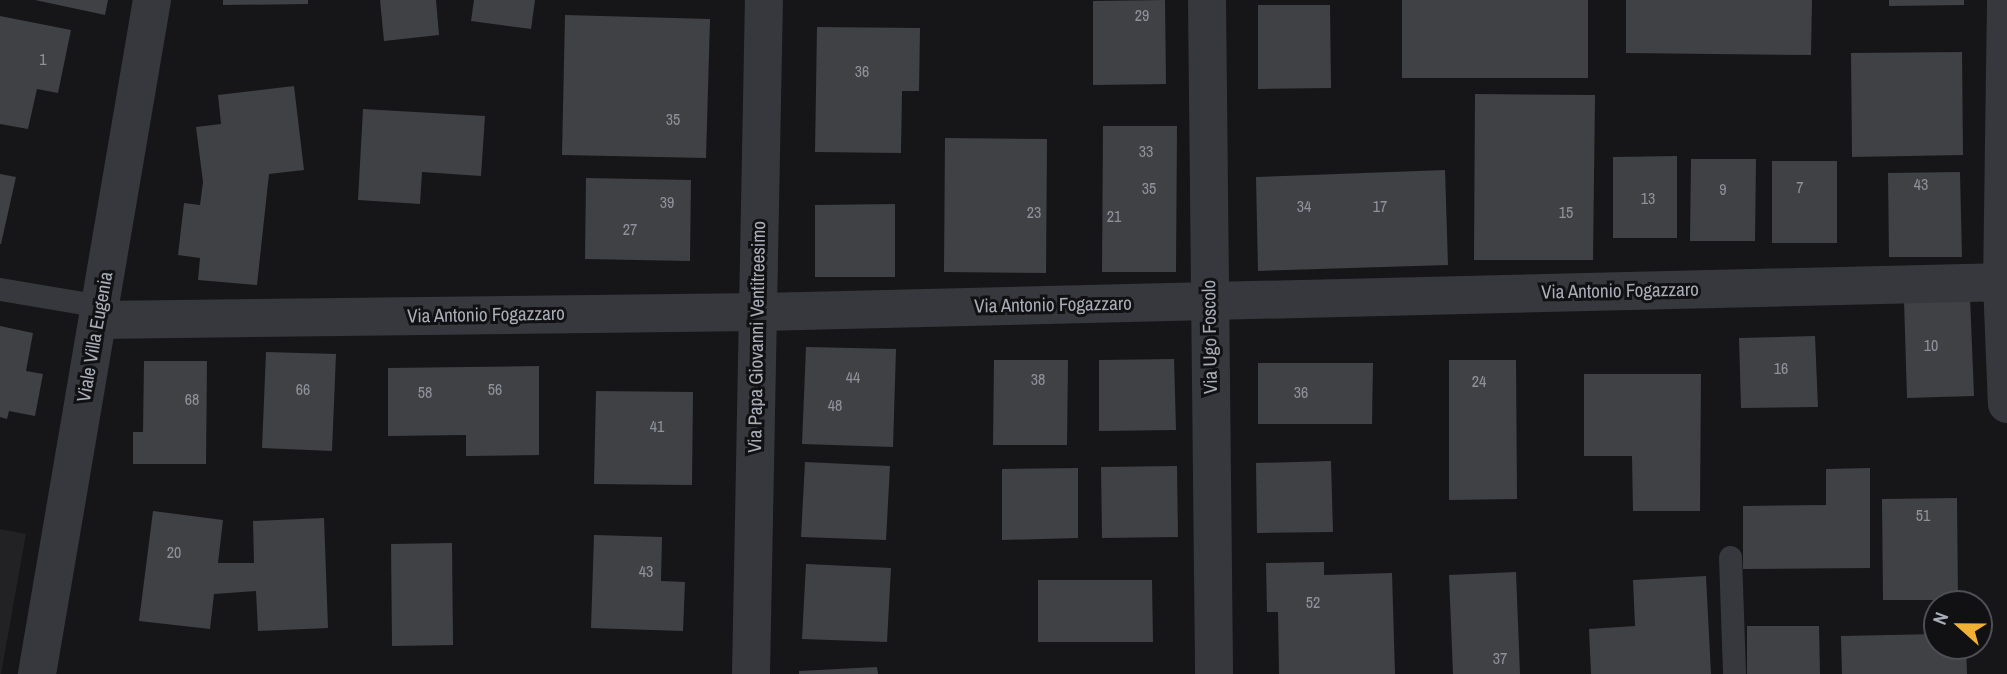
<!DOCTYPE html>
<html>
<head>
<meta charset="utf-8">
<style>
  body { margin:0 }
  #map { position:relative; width:2007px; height:674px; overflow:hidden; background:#161618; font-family:"Archivo Narrow",sans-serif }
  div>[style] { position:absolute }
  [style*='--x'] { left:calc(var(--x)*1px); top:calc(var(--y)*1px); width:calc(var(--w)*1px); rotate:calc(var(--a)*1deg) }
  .built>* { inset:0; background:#222225 }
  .building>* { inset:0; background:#404145 }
  .service>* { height:23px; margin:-11.5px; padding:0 11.5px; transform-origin:11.5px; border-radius:11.5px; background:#37383d }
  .minor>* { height:38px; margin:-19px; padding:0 19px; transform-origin:19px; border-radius:19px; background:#37383d }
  span { translate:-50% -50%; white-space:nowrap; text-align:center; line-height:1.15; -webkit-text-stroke:6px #111113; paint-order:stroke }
  .number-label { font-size:16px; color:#8e929b }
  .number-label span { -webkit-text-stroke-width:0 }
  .street-label { font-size:19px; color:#a8adb8 }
  .north { position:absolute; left:1923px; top:590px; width:70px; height:70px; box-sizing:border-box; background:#111113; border:2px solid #4d4f55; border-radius:50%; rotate:291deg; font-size:19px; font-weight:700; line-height:28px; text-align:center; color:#a8adb8 }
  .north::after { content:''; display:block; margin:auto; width:24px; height:32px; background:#f2b134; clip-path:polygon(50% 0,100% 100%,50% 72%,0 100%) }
</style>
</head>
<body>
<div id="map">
  <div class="built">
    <i style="clip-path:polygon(0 529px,26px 534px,1px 674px,0 674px)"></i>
  </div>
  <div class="building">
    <i style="clip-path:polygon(35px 0,108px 0,105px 15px)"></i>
    <i style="clip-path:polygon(223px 0,308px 0,308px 4px,223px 5px)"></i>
    <i style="clip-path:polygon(380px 0,436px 0,439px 35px,384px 41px)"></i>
    <i style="clip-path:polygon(474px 0,535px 0,531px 29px,471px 21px)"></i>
    <i style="clip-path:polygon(1165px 0,1166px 84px,1093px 85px,1093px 1px)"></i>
    <i style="clip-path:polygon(1402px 0,1588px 0,1588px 78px,1402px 78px)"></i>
    <i style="clip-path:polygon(1626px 0,1812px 0,1811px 55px,1626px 53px)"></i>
    <i style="clip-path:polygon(1889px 0,1964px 0,1964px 5px,1889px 6px)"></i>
    <i style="clip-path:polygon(1258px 5px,1330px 5px,1331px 88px,1258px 89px)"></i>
    <i style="clip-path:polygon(565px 15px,710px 19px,706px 158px,562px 155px)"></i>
    <i style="clip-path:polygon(0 16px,71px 30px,58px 93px,37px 89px,28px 129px,0 124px)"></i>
    <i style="clip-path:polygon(817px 27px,920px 28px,919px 91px,902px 91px,901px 153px,815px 152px)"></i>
    <i style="clip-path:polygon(1962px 52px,1963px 155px,1852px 157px,1851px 53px)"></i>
    <i style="clip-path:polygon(294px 86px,304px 170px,269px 174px,257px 285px,198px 280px,200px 258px,178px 255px,184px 203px,200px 205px,203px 182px,196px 127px,221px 124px,218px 95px)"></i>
    <i style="clip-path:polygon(1475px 94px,1595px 95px,1593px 260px,1474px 260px)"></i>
    <i style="clip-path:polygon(363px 109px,485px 116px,481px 176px,422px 172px,420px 204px,358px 200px)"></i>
    <i style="clip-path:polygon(1103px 126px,1177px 126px,1176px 272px,1102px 272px)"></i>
    <i style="clip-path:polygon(945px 138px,1047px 139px,1046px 273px,944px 272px)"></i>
    <i style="clip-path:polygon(1677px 156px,1677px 238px,1613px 238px,1613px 157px)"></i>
    <i style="clip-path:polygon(1691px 159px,1756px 159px,1755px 241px,1690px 241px)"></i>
    <i style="clip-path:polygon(1772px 161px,1837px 161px,1837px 243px,1772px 243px)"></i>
    <i style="clip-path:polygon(1445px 170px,1448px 265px,1258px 271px,1256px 177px)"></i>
    <i style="clip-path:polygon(1960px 172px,1962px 257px,1889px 257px,1888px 173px)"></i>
    <i style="clip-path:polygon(0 174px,16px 177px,1px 244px,0 244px)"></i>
    <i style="clip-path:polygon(586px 178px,691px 180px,690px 261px,585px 259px)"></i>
    <i style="clip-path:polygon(895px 204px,895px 277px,815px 277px,815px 205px)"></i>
    <i style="clip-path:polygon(1970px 297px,1974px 396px,1907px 398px,1904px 300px)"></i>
    <i style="clip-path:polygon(0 326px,33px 333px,26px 371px,43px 374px,35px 416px,9px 411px,7px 419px,0 417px)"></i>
    <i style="clip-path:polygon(1815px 336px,1818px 407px,1741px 408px,1739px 338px)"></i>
    <i style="clip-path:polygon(806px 347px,896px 349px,893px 447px,802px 444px)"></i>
    <i style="clip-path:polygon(266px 352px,336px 354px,332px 451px,262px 448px)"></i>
    <i style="clip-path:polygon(1174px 359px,1176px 430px,1099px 431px,1099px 360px)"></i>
    <i style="clip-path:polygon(994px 360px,1068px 360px,1067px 445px,993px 445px)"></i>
    <i style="clip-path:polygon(1449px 360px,1516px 360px,1517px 499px,1449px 500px)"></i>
    <i style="clip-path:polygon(144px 361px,207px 361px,206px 464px,133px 464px,133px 432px,143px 432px)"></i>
    <i style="clip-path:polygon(1258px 363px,1373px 363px,1372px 424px,1258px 424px)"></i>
    <i style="clip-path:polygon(539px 366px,539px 455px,466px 456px,466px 435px,388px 436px,388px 368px)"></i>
    <i style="clip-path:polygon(1584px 374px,1701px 374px,1700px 511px,1633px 511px,1632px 456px,1584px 456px)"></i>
    <i style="clip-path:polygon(596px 391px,693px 392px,692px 485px,594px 484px)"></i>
    <i style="clip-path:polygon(1331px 461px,1333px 532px,1257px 533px,1256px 463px)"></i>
    <i style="clip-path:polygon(805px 462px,890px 466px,886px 540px,801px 537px)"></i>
    <i style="clip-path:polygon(1177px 466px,1178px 537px,1102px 538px,1101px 467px)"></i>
    <i style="clip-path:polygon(1078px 468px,1078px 538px,1002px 540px,1002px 469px)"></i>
    <i style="clip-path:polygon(1870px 468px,1870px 568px,1743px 569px,1743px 506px,1826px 505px,1826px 469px)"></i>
    <i style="clip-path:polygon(1957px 498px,1958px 600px,1883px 600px,1882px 499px)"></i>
    <i style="clip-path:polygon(153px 511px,223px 520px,218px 563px,254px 563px,253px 521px,324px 518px,328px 628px,258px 631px,256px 591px,214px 594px,210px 629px,139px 621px)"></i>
    <i style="clip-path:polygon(594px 535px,662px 537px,661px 581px,685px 582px,683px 631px,591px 628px)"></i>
    <i style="clip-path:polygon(452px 543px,453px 645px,392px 646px,391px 544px)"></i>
    <i style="clip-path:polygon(1324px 562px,1324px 575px,1392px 573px,1395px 674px,1279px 674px,1278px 612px,1267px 612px,1266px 563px)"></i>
    <i style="clip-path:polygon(806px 564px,891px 568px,887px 642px,802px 639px)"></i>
    <i style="clip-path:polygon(1516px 572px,1520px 674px,1453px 674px,1449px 575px)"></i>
    <i style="clip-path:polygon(1706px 576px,1711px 674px,1591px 674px,1589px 629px,1635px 626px,1633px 580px)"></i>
    <i style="clip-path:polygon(1038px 580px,1152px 580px,1153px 642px,1038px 642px)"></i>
    <i style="clip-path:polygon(1747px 626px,1819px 626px,1820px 674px,1747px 674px)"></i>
    <i style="clip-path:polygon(1937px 634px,1937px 646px,1966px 646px,1967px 674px,1842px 674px,1841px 636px)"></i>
    <i style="clip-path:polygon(877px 667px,878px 674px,799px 674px,799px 671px)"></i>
  </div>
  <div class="service">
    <i style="--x:0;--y:289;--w:102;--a:9.6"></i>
    <i style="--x:1730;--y:557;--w:117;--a:88"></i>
  </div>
  <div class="minor">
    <i style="--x:1207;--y:0;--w:674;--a:89.4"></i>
    <i style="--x:2006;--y:0;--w:282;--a:90.8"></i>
    <i style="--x:2002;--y:282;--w:122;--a:87.7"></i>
    <i style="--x:99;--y:320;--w:659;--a:-0.7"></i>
    <i style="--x:758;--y:312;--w:1249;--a:-1.38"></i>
    <i style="--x:37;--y:674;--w:684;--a:-80.32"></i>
    <i style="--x:751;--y:674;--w:674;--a:-88.9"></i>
  </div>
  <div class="number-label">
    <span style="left:1142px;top:15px">29</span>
    <span style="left:43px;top:59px">1</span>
    <span style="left:862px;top:71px">36</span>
    <span style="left:673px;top:119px">35</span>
    <span style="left:1146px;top:151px">33</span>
    <span style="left:1921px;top:184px">43</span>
    <span style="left:1800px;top:187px">7</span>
    <span style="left:1149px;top:188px">35</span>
    <span style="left:1723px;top:189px">9</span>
    <span style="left:1648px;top:198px">13</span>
    <span style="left:667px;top:202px">39</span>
    <span style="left:1304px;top:206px">34</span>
    <span style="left:1380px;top:206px">17</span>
    <span style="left:1034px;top:212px">23</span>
    <span style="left:1566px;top:212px">15</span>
    <span style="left:1114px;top:216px">21</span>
    <span style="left:630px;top:229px">27</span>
    <span style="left:1931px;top:345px">10</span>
    <span style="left:1781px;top:368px">16</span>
    <span style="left:853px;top:377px">44</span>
    <span style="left:1038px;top:379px">38</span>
    <span style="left:1479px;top:381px">24</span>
    <span style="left:303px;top:389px">66</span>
    <span style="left:495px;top:389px">56</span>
    <span style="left:425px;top:392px">58</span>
    <span style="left:1301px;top:392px">36</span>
    <span style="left:192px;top:399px">68</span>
    <span style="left:835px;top:405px">48</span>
    <span style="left:657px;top:426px">41</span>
    <span style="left:1923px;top:515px">51</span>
    <span style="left:174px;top:552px">20</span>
    <span style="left:646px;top:571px">43</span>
    <span style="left:1313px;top:602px">52</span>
    <span style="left:1500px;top:658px">37</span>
  </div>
  <div class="street-label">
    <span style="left:1620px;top:291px;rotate:-1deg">Via Antonio Fogazzaro</span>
    <span style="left:1053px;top:305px;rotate:-1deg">Via Antonio Fogazzaro</span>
    <span style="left:486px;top:315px;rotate:-1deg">Via Antonio Fogazzaro</span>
    <span style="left:95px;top:337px;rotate:-80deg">Viale Villa Eugenia</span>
    <span style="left:757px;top:337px;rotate:-89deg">Via Papa Giovanni Ventitreesimo</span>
    <span style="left:1210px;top:337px;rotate:-91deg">Via Ugo Foscolo</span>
  </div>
  <div class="north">N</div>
</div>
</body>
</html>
